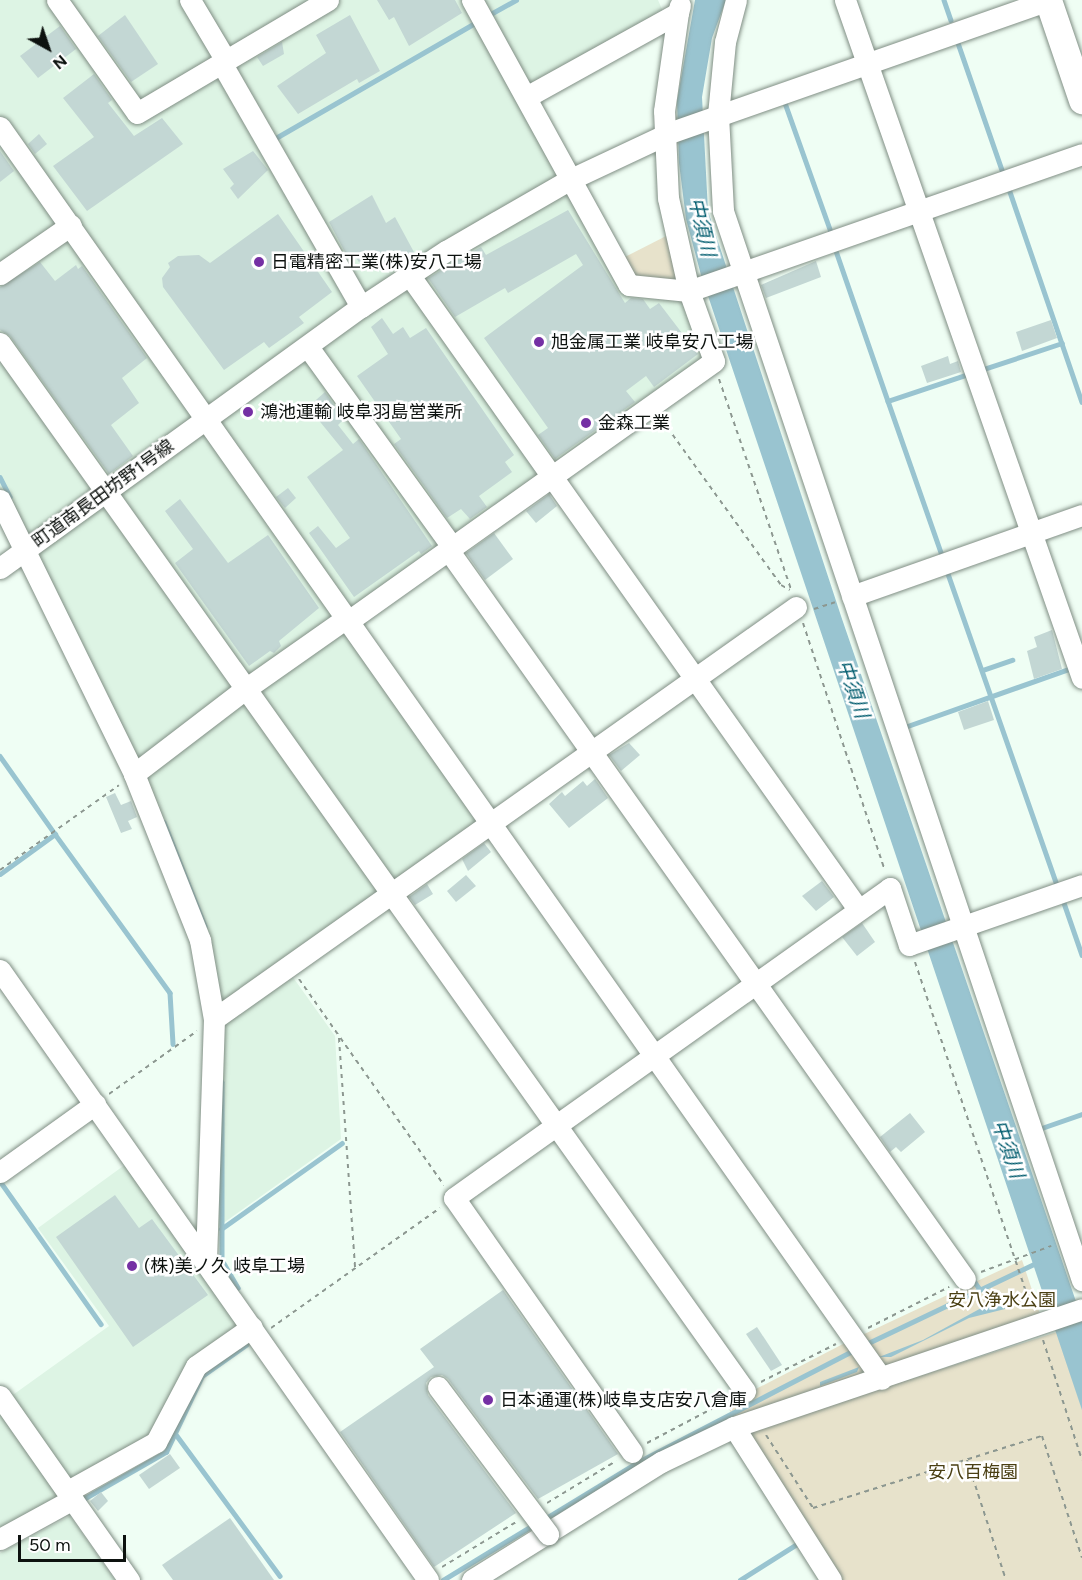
<!DOCTYPE html>
<html>
<head>
<meta charset="utf-8">
<style>
  body { margin:0 }
  #map { position:relative; width:1082px; height:1580px; overflow:hidden; background:#effef4; font-family:Figtree,"Noto Sans JP",sans-serif }
  div>[style] { position:absolute }
  [style*='--x'] { left:calc(var(--x)*1px); top:calc(var(--y)*1px); width:calc(var(--w)*1px); rotate:calc(var(--a)*1deg) }
  .built>* { inset:0; background:#ddf4e4 }
  .green>* { inset:0; background:#e7e2cb }
  .water>* { inset:0; background:#99c4d0 }
  .stream>* { height:4.5px; margin:-2.25px; padding:0 2.25px; transform-origin:2.25px; border-radius:2.25px; background:#99c4d0 }
  .building>* { inset:0; background:#c3d7d4 }
  .path>* { height:2px; margin-top:-1px; transform-origin:0; background:repeating-linear-gradient(90deg,#8c9790 0 4.5px,transparent 0 9px) }
  .roads { filter:drop-shadow(0 0 2px #808e84) drop-shadow(0 0 2px #808e84) }
  .minor>* { height:21px; margin:-10.5px; padding:0 10.5px; transform-origin:10.5px; border-radius:10.5px; background:#fff }
  .major>* { height:27px; margin:-13.5px; padding:0 13.5px; transform-origin:13.5px; border-radius:13.5px; background:#fff }
  .bridges { filter:drop-shadow(0 0 2px #808e84) drop-shadow(0 0 2px #808e84) }
  .minor-bridge>* { height:21px; margin:-10.5px; padding:0 10.5px; transform-origin:10.5px; border-radius:10.5px; background:#fff }
  .dots>* { width:16px; height:16px; translate:-50% -50%; box-sizing:border-box; border:3px solid #fff; border-radius:50% }
  span { translate:-50% -50%; white-space:nowrap; text-align:center; line-height:1.15; -webkit-text-stroke:5px #fff; paint-order:stroke }
  .poi-label { font-size:18px; color:#0d120f }
  .left { translate:0 -50%; text-align:left }
  .street-label { font-size:18px; color:#0d120f }
  .park-label { font-size:18px; color:#4a3f13 }
  .water-label { font-size:20px; color:#005c6e; font-style:italic }
  .north { position:absolute; left:18px; top:18px; width:60px; height:60px; -webkit-text-stroke:4px #fff; paint-order:stroke; rotate:140deg; font-size:16px; font-weight:700; line-height:24px; text-align:center; color:#0d120f }
  .north::after { content:''; display:block; margin:auto; width:21px; height:27px; background:#0d120f; clip-path:polygon(50% 0,100% 100%,50% 72%,0 100%) }
  .scale { position:absolute; left:18px; top:1535px; width:108px; height:27px; box-sizing:border-box; border:3px solid #0d120f; border-top:0; padding-left:8px; font-size:18px; line-height:21px; white-space:nowrap; color:#0d120f; -webkit-text-stroke:4px #fff; paint-order:stroke }
</style>
</head>
<body>
<div id="map">
  <div class="built">
    <i style="clip-path:polygon(0 0,658px 0,664px 14px,520px 94px,623px 290px,685px 300px,703px 352px,700px 363px,336px 620px,479px 825px,282px 962px,335px 1036px,341px 1139px,215px 1229px,219px 1023px,136px 764px,0 489px)"></i>
    <i style="clip-path:polygon(126px 1164px,235px 1315px,237px 1327px,149px 1437px,78px 1478px,67px 1479px,10px 1397px,109px 1326px,38px 1228px)"></i>
    <i style="clip-path:polygon(0 1405px,63px 1495px,0 1532px)"></i>
    <i style="clip-path:polygon(70px 1516px,115px 1580px,0 1580px,0 1553px)"></i>
  </div>
  <div class="green">
    <i style="clip-path:polygon(672px 233px,684px 285px,633px 281px,621px 259px)"></i>
    <i style="clip-path:polygon(1022px 1260px,1041px 1317px,734px 1420px,727px 1404px,843px 1344px)"></i>
    <i style="clip-path:polygon(1057px 1332px,1082px 1409px,1082px 1580px,837px 1580px,749px 1441px,752px 1430px)"></i>
  </div>
  <div class="water">
    <i style="clip-path:polygon(695px 0,726px 0,712px 38px,702px 97px,708px 211px,841px 616px,1082px 1319px,1082px 1410px,701px 275px,686px 219px,679px 163px,677px 101px)"></i>
    <i style="clip-path:polygon(994px 1301px,1003px 1303px,1005px 1309px,969px 1318px,891px 1357px,879px 1357px,923px 1340px)"></i>
    <i style="clip-path:polygon(859px 1367px,857px 1372px,820px 1386px,820px 1382px)"></i>
  </div>
  <div class="stream">
    <i style="--x:944;--y:0;--w:21;--a:71"></i>
    <i style="--x:487;--y:16;--w:33;--a:-29"></i>
    <i style="--x:957;--y:40;--w:144;--a:70.9"></i>
    <i style="--x:784;--y:100;--w:143;--a:70.4"></i>
    <i style="--x:274;--y:139;--w:234;--a:-30"></i>
    <i style="--x:1008;--y:186;--w:228;--a:71.1"></i>
    <i style="--x:835;--y:248;--w:162;--a:70.9"></i>
    <i style="--x:888;--y:401;--w:84;--a:-18.6"></i>
    <i style="--x:981;--y:370;--w:85;--a:-18.4"></i>
    <i style="--x:888;--y:401;--w:166;--a:70.7"></i>
    <i style="--x:0;--y:477;--w:22;--a:63"></i>
    <i style="--x:946;--y:568;--w:338;--a:70.7"></i>
    <i style="--x:983;--y:670;--w:31;--a:-19"></i>
    <i style="--x:902;--y:728;--w:179;--a:-19.5"></i>
    <i style="--x:0;--y:756;--w:95;--a:54.8"></i>
    <i style="--x:164;--y:822;--w:112;--a:68.5"></i>
    <i style="--x:0;--y:874;--w:68;--a:-36"></i>
    <i style="--x:55;--y:834;--w:196;--a:54.1"></i>
    <i style="--x:170;--y:993;--w:51;--a:86.6"></i>
    <i style="--x:1063;--y:900;--w:58;--a:70.9"></i>
    <i style="--x:222;--y:1082;--w:178;--a:90"></i>
    <i style="--x:222;--y:1260;--w:32;--a:60"></i>
    <i style="--x:1036;--y:1130;--w:49;--a:-19.2"></i>
    <i style="--x:0;--y:1181;--w:175;--a:54.8"></i>
    <i style="--x:221;--y:1229;--w:148;--a:-35.4"></i>
    <i style="--x:972;--y:1278;--w:12;--a:55"></i>
    <i style="--x:864;--y:1345;--w:193;--a:-25.5"></i>
    <i style="--x:175;--y:1433;--w:177;--a:53.7"></i>
    <i style="--x:80;--y:1501;--w:99;--a:-29.7"></i>
    <i style="--x:166;--y:1452;--w:84;--a:-64.7"></i>
    <i style="--x:202;--y:1376;--w:54;--a:-35.2"></i>
    <i style="--x:543;--y:1520;--w:111;--a:-31.4"></i>
    <i style="--x:638;--y:1462;--w:243;--a:-27.4"></i>
    <i style="--x:443;--y:1580;--w:105;--a:-31.4"></i>
    <i style="--x:740;--y:1580;--w:67;--a:-32.3"></i>
  </div>
  <div class="building">
    <i style="clip-path:polygon(377px 0,455px 0,462px 13px,409px 46px,394px 17px,389px 20px)"></i>
    <i style="clip-path:polygon(125px 15px,158px 64px,131px 82px,98px 36px)"></i>
    <i style="clip-path:polygon(350px 15px,380px 71px,359px 83px,357px 79px,298px 114px,277px 86px,326px 53px,316px 35px)"></i>
    <i style="clip-path:polygon(60px 26px,76px 49px,38px 78px,20px 56px)"></i>
    <i style="clip-path:polygon(282px 42px,284px 54px,263px 66px,257px 57px)"></i>
    <i style="clip-path:polygon(94px 74px,112px 100px,108px 103px,134px 136px,162px 118px,183px 144px,87px 211px,53px 166px,94px 137px,63px 98px)"></i>
    <i style="clip-path:polygon(39px 134px,47px 144px,35px 154px,28px 144px)"></i>
    <i style="clip-path:polygon(0 151px,14px 171px,0 182px)"></i>
    <i style="clip-path:polygon(253px 151px,268px 170px,238px 199px,230px 188px,234px 184px,223px 169px)"></i>
    <i style="clip-path:polygon(372px 195px,386px 223px,395px 217px,415px 254px,396px 265px,390px 253px,363px 268px,354px 255px,348px 258px,329px 222px)"></i>
    <i style="clip-path:polygon(568px 210px,625px 303px,631px 298px,643px 299px,650px 309px,659px 303px,698px 354px,654px 387px,646px 376px,626px 391px,635px 402px,555px 459px,538px 435px,548px 428px,484px 338px,583px 265px,576px 254px,508px 293px,505px 288px,455px 317px,428px 278px,481px 247px,486px 255px)"></i>
    <i style="clip-path:polygon(278px 214px,332px 292px,299px 317px,304px 323px,269px 348px,264px 342px,224px 370px,163px 287px,162px 278px,170px 267px,168px 263px,178px 256px,199px 255px,210px 263px)"></i>
    <i style="clip-path:polygon(816px 261px,821px 277px,766px 298px,761px 285px)"></i>
    <i style="clip-path:polygon(40px 262px,55px 281px,76px 265px,78px 269px,82px 266px,147px 358px,122px 378px,139px 403px,111px 425px,133px 456px,109px 474px,10px 336px,0 330px,0 287px)"></i>
    <i style="clip-path:polygon(382px 318px,393px 334px,403px 327px,410px 338px,426px 328px,514px 455px,505px 462px,512px 472px,479px 496px,487px 507px,470px 519px,461px 509px,447px 518px,394px 444px,401px 439px,357px 376px,388px 354px,371px 327px)"></i>
    <i style="clip-path:polygon(1051px 320px,1057px 338px,1022px 351px,1016px 332px)"></i>
    <i style="clip-path:polygon(948px 356px,950px 364px,958px 361px,961px 372px,927px 383px,921px 366px)"></i>
    <i style="clip-path:polygon(325px 392px,344px 419px,338px 425px,353px 444px,359px 439px,432px 546px,421px 554px,419px 551px,354px 597px,309px 533px,318px 526px,336px 548px,350px 538px,307px 477px,343px 450px,308px 407px)"></i>
    <i style="clip-path:polygon(288px 488px,296px 498px,285px 508px,276px 497px)"></i>
    <i style="clip-path:polygon(549px 494px,557px 506px,536px 523px,526px 511px)"></i>
    <i style="clip-path:polygon(180px 499px,228px 563px,268px 535px,319px 608px,279px 641px,281px 646px,274px 653px,270px 651px,249px 666px,175px 563px,193px 549px,165px 511px)"></i>
    <i style="clip-path:polygon(494px 533px,513px 559px,485px 580px,466px 553px)"></i>
    <i style="clip-path:polygon(1052px 630px,1062px 669px,1034px 679px,1027px 651px,1037px 647px,1034px 637px)"></i>
    <i style="clip-path:polygon(988px 701px,994px 720px,964px 730px,958px 712px)"></i>
    <i style="clip-path:polygon(629px 743px,640px 755px,621px 771px,609px 755px)"></i>
    <i style="clip-path:polygon(595px 779px,608px 798px,569px 828px,549px 804px,562px 792px,565px 796px,583px 781px,587px 786px)"></i>
    <i style="clip-path:polygon(115px 793px,121px 805px,131px 801px,137px 817px,128px 821px,132px 829px,121px 833px,106px 797px)"></i>
    <i style="clip-path:polygon(484px 843px,491px 852px,468px 871px,462px 859px)"></i>
    <i style="clip-path:polygon(466px 875px,476px 886px,456px 902px,447px 891px)"></i>
    <i style="clip-path:polygon(822px 881px,834px 897px,816px 911px,802px 896px)"></i>
    <i style="clip-path:polygon(427px 884px,433px 894px,415px 905px,409px 897px)"></i>
    <i style="clip-path:polygon(862px 923px,875px 942px,857px 956px,842px 937px)"></i>
    <i style="clip-path:polygon(910px 1113px,925px 1132px,901px 1152px,896px 1147px,890px 1152px,880px 1137px)"></i>
    <i style="clip-path:polygon(115px 1195px,139px 1228px,152px 1219px,208px 1295px,133px 1347px,56px 1237px)"></i>
    <i style="clip-path:polygon(503px 1290px,618px 1454px,538px 1499px,448px 1379px,442px 1375px,431px 1377px,426px 1383px,428px 1395px,516px 1513px,434px 1567px,340px 1432px,434px 1367px,420px 1349px)"></i>
    <i style="clip-path:polygon(757px 1327px,782px 1365px,771px 1371px,746px 1334px)"></i>
    <i style="clip-path:polygon(170px 1454px,180px 1468px,149px 1489px,139px 1475px)"></i>
    <i style="clip-path:polygon(101px 1492px,108px 1501px,98px 1511px,90px 1501px)"></i>
    <i style="clip-path:polygon(230px 1518px,274px 1580px,173px 1580px,162px 1565px)"></i>
  </div>
  <div class="path">
    <i style="--x:719;--y:379;--w:222;--a:71.1"></i>
    <i style="--x:662;--y:420;--w:203;--a:54.2"></i>
    <i style="--x:781;--y:585;--w:10;--a:29"></i>
    <i style="--x:814;--y:609;--w:22;--a:-18"></i>
    <i style="--x:803;--y:623;--w:261;--a:71.7"></i>
    <i style="--x:0;--y:870;--w:146;--a:-35.5"></i>
    <i style="--x:915;--y:962;--w:363;--a:71.4"></i>
    <i style="--x:299;--y:979;--w:252;--a:54.9"></i>
    <i style="--x:339;--y:1038;--w:232;--a:86"></i>
    <i style="--x:109;--y:1094;--w:108;--a:-35.6"></i>
    <i style="--x:981;--y:1272;--w:75;--a:-20.4"></i>
    <i style="--x:271;--y:1328;--w:207;--a:-35.4"></i>
    <i style="--x:868;--y:1328;--w:91;--a:-26.8"></i>
    <i style="--x:1043;--y:1340;--w:126;--a:72"></i>
    <i style="--x:761;--y:1382;--w:84;--a:-26.9"></i>
    <i style="--x:766;--y:1435;--w:87;--a:57.2"></i>
    <i style="--x:813;--y:1508;--w:240;--a:-17.5"></i>
    <i style="--x:1042;--y:1436;--w:128;--a:71.8"></i>
    <i style="--x:647;--y:1443;--w:94;--a:-27.9"></i>
    <i style="--x:967;--y:1460;--w:126;--a:72"></i>
    <i style="--x:547;--y:1503;--w:81;--a:-31.3"></i>
    <i style="--x:442;--y:1567;--w:87;--a:-31.3"></i>
  </div>
  <div class="roads">
    <div class="minor">
      <i style="--x:57;--y:0;--w:138;--a:54.7"></i>
      <i style="--x:137;--y:113;--w:222;--a:-30.6"></i>
      <i style="--x:190;--y:0;--w:69;--a:59.3"></i>
      <i style="--x:472;--y:0;--w:325;--a:61.2"></i>
      <i style="--x:629;--y:285;--w:60;--a:5.7"></i>
      <i style="--x:689;--y:291;--w:416;--a:-19.2"></i>
      <i style="--x:736;--y:0;--w:43;--a:104.7"></i>
      <i style="--x:725;--y:42;--w:73;--a:95.5"></i>
      <i style="--x:718;--y:115;--w:96;--a:87"></i>
      <i style="--x:723;--y:211;--w:1128;--a:71.44"></i>
      <i style="--x:845;--y:0;--w:718;--a:70.73"></i>
      <i style="--x:222;--y:64;--w:280;--a:60.2"></i>
      <i style="--x:528;--y:96;--w:171;--a:-29"></i>
      <i style="--x:678;--y:13;--w:8;--a:-76"></i>
      <i style="--x:0;--y:127;--w:1531;--a:54.84"></i>
      <i style="--x:0;--y:274;--w:86;--a:-34.6"></i>
      <i style="--x:410;--y:276;--w:775;--a:54.71"></i>
      <i style="--x:0;--y:343;--w:1286;--a:54.59"></i>
      <i style="--x:308;--y:347;--w:248;--a:54.2"></i>
      <i style="--x:0;--y:500;--w:305;--a:63.9"></i>
      <i style="--x:134;--y:774;--w:179;--a:68.3"></i>
      <i style="--x:200;--y:940;--w:80;--a:80"></i>
      <i style="--x:214;--y:1019;--w:242;--a:91.9"></i>
      <i style="--x:449;--y:551;--w:892;--a:54.67"></i>
      <i style="--x:0;--y:568;--w:445;--a:-35.9"></i>
      <i style="--x:361;--y:307;--w:102;--a:-33.4"></i>
      <i style="--x:446;--y:251;--w:142;--a:-30"></i>
      <i style="--x:569;--y:180;--w:110;--a:-25.2"></i>
      <i style="--x:669;--y:133;--w:402;--a:-19.3"></i>
      <i style="--x:852;--y:596;--w:244;--a:-19.4"></i>
      <i style="--x:347;--y:622;--w:450;--a:-35.4"></i>
      <i style="--x:714;--y:361;--w:74;--a:-109.7"></i>
      <i style="--x:689;--y:291;--w:95;--a:-102.7"></i>
      <i style="--x:668;--y:198;--w:87;--a:-92.6"></i>
      <i style="--x:664;--y:111;--w:99;--a:-81.9"></i>
      <i style="--x:134;--y:774;--w:138;--a:-37.4"></i>
      <i style="--x:244;--y:690;--w:123;--a:-35.1"></i>
      <i style="--x:0;--y:970;--w:745;--a:54.94"></i>
      <i style="--x:214;--y:1019;--w:713;--a:-35.29"></i>
      <i style="--x:0;--y:1172;--w:117;--a:-35.6"></i>
      <i style="--x:0;--y:1396;--w:225;--a:55"></i>
      <i style="--x:734;--y:1427;--w:181;--a:57.6"></i>
      <i style="--x:632;--y:1452;--w:310;--a:-125"></i>
      <i style="--x:454;--y:1198;--w:535;--a:-35.41"></i>
      <i style="--x:890;--y:888;--w:60;--a:71.6"></i>
      <i style="--x:909;--y:945;--w:183;--a:-19.1"></i>
      <i style="--x:68;--y:1491;--w:101;--a:-29.1"></i>
      <i style="--x:156;--y:1442;--w:86;--a:-62.2"></i>
      <i style="--x:196;--y:1366;--w:68;--a:-34.9"></i>
      <i style="--x:0;--y:1539;--w:83;--a:-28.7"></i>
      <i style="--x:472;--y:1580;--w:223;--a:-32"></i>
      <i style="--x:661;--y:1462;--w:81;--a:-25.6"></i>
      <i style="--x:734;--y:1427;--w:367;--a:-18.7"></i>
    </div>
    <div class="major">
      <i style="--x:1048;--y:0;--w:106;--a:71.2"></i>
    </div>
  </div>
  <div class="bridges">
    <div class="minor-bridge">
      <i style="--x:438;--y:1387;--w:184;--a:53.2"></i>
    </div>
  </div>
  <div class="dots">
    <i style="left:259px;top:262px;background:#7530a4"></i>
    <i style="left:539px;top:342px;background:#7530a4"></i>
    <i style="left:248px;top:412px;background:#7530a4"></i>
    <i style="left:586px;top:423px;background:#7530a4"></i>
    <i style="left:132px;top:1266px;background:#7530a4"></i>
    <i style="left:488px;top:1400px;background:#7530a4"></i>
  </div>
  <div class="poi-label">
    <span class="left" style="left:271px;top:262px">日電精密工業(株)安八工場</span>
    <span class="left" style="left:551px;top:342px">旭金属工業 岐阜安八工場</span>
    <span class="left" style="left:260px;top:412px">鴻池運輸 岐阜羽島営業所</span>
    <span class="left" style="left:598px;top:423px">金森工業</span>
    <span class="left" style="left:144px;top:1266px">(株)美ノ久 岐阜工場</span>
    <span class="left" style="left:500px;top:1400px">日本通運(株)岐阜支店安八倉庫</span>
  </div>
  <div class="street-label">
    <span style="left:103px;top:494px;rotate:-36deg">町道南長田坊野1号線</span>
  </div>
  <div class="park-label">
    <span style="left:1002px;top:1300px">安八浄水公園</span>
    <span style="left:973px;top:1472px">安八百梅園</span>
  </div>
  <div class="water-label">
    <span style="left:702px;top:227px;rotate:77deg">中須川</span>
    <span style="left:853px;top:689px;rotate:71deg">中須川</span>
    <span style="left:1008px;top:1149px;rotate:71deg">中須川</span>
  </div>
  <div class="north">N</div>
  <div class="scale">50 m</div>
</div>
</body>
</html>
